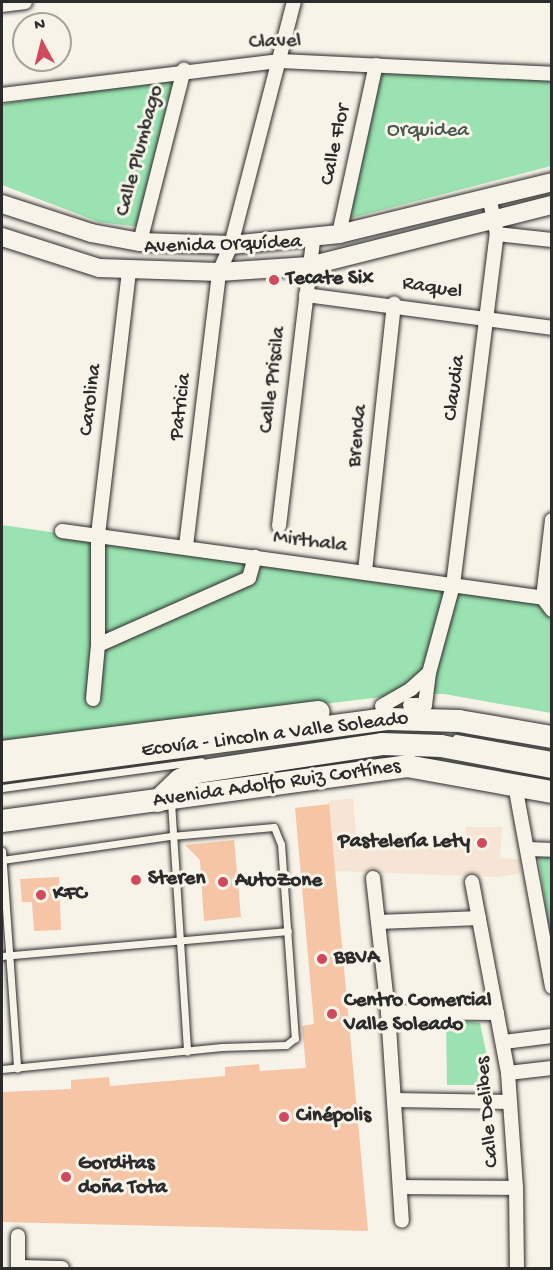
<!DOCTYPE html>
<html>
<head>
<meta charset="utf-8">
<style>
  body { margin:0 }
  #map { position:relative; width:553px; height:1270px; overflow:hidden; background:#f7f3e8; font-family:"Gochi Hand",sans-serif }
  div>[style] { position:absolute }
  [style*='--x'] { left:calc(var(--x)*1px); top:calc(var(--y)*1px); width:calc(var(--w)*1px); rotate:calc(var(--a)*1deg) }
  .built>* { inset:0; background:#f6e5d4 }
  .green>* { inset:0; background:#9ae2b1 }
  .building>* { inset:0; background:#f5c5a5 }
  .roads { filter:drop-shadow(0 0 2px #2b2b2b) drop-shadow(0 0 2px #2b2b2b) }
  .service>* { height:7px; margin:-3.5px; padding:0 3.5px; transform-origin:3.5px; border-radius:3.5px; background:#f7f3e8 }
  .minor>* { height:14px; margin:-7px; padding:0 7px; transform-origin:7px; border-radius:7px; background:#f7f3e8 }
  .tertiary>* { height:18px; margin:-9px; padding:0 9px; transform-origin:9px; border-radius:9px; background:#f7f3e8 }
  .primary>* { height:22px; margin:-11px; padding:0 11px; transform-origin:11px; border-radius:11px; background:#f7f3e8 }
  .dots>* { width:16px; height:16px; translate:-50% -50%; box-sizing:border-box; border:3px solid #f7f3e8; border-radius:50% }
  span { translate:-50% -50%; white-space:nowrap; text-align:center; line-height:1.15; -webkit-text-stroke:6px #f7f3e8; paint-order:stroke }
  .street-label { font-size:21px; color:#2b2b2b }
  .park-label { font-size:21px; color:#47594c }
  .poi-label { font-size:21px; color:#2b2b2b; font-weight:700 }
  .left { translate:0 -50%; text-align:left }
  .right { translate:-100% -50%; text-align:right }
  .frame { position:absolute; inset:0; border:3px solid #2b2b2b; pointer-events:none }
  .north { position:absolute; left:12px; top:12px; width:60px; height:60px; box-sizing:border-box; background:#f7f3e8; border:2px solid #a5a39c; border-radius:50%; rotate:353deg; font-size:16px; font-weight:700; line-height:24px; text-align:center; color:#2b2b2b }
  .north::after { content:''; display:block; margin:auto; width:21px; height:27px; background:#d1495b; clip-path:polygon(50% 0,100% 100%,50% 72%,0 100%) }
</style>
</head>
<body>
<div id="map">
  <div class="built">
    <i style="clip-path:polygon(353px 798px,357px 842px,465px 847px,466px 827px,502px 827px,500px 858px,521px 859px,520px 873px,498px 877px,335px 871px,328px 801px)"></i>
  </div>
  <div class="green">
    <i style="clip-path:polygon(381px 66px,551px 80px,551px 166px,340px 221px)"></i>
    <i style="clip-path:polygon(177px 76px,138px 227px,99px 222px,2px 185px,2px 104px)"></i>
    <i style="clip-path:polygon(2px 525px,551px 604px,551px 713px,444px 694px,406px 694px,2px 743px)"></i>
    <i style="clip-path:polygon(538px 853px,551px 854px,551px 943px)"></i>
    <i style="clip-path:polygon(446px 1019px,480px 1023px,491px 1075px,482px 1085px,447px 1085px)"></i>
  </div>
  <div class="building">
    <i style="clip-path:polygon(329px 804px,368px 1231px,2px 1222px,2px 1092px,71px 1089px,71px 1080px,109px 1077px,110px 1086px,225px 1076px,225px 1067px,259px 1064px,260px 1071px,306px 1068px,302px 1026px,314px 1024px,295px 808px)"></i>
    <i style="clip-path:polygon(234px 840px,241px 917px,204px 921px,200px 860px,185px 845px)"></i>
    <i style="clip-path:polygon(59px 877px,61px 930px,34px 931px,32px 902px,22px 902px,20px 879px)"></i>
  </div>
  <div class="roads">
    <div class="service">
      <i style="--x:456;--y:738;--w:97;--a:10"></i>
      <i style="--x:2;--y:788;--w:201;--a:-7.7"></i>
      <i style="--x:171;--y:802;--w:250;--a:86.3"></i>
      <i style="--x:2;--y:851;--w:218;--a:86"></i>
      <i style="--x:2;--y:860;--w:171;--a:-8.1"></i>
      <i style="--x:171;--y:836;--w:103;--a:-5"></i>
      <i style="--x:274;--y:827;--w:18;--a:68"></i>
      <i style="--x:281;--y:844;--w:195;--a:85.9"></i>
      <i style="--x:295;--y:1038;--w:11;--a:142"></i>
      <i style="--x:286;--y:1045;--w:64;--a:178.2"></i>
      <i style="--x:222;--y:1047;--w:221;--a:174.3"></i>
      <i style="--x:2;--y:956;--w:287;--a:-5"></i>
    </div>
    <div class="minor">
      <i style="--x:2;--y:5;--w:23;--a:-7"></i>
      <i style="--x:2;--y:95;--w:280;--a:-7"></i>
      <i style="--x:280;--y:61;--w:272;--a:2.7"></i>
      <i style="--x:339;--y:234;--w:173;--a:-77.7"></i>
      <i style="--x:497;--y:234;--w:55;--a:6.2"></i>
      <i style="--x:140;--y:242;--w:178;--a:-75.7"></i>
      <i style="--x:306;--y:295;--w:248;--a:7.6"></i>
      <i style="--x:552;--y:520;--w:79;--a:96.6"></i>
      <i style="--x:543;--y:598;--w:15;--a:53"></i>
      <i style="--x:279;--y:526;--w:289;--a:-83.2"></i>
      <i style="--x:62;--y:531;--w:495;--a:7.9"></i>
      <i style="--x:186;--y:546;--w:276;--a:-83.1"></i>
      <i style="--x:219;--y:272;--w:30;--a:-66"></i>
      <i style="--x:231;--y:245;--w:251;--a:-75.5"></i>
      <i style="--x:365;--y:571;--w:269;--a:-83.8"></i>
      <i style="--x:98;--y:645;--w:165;--a:-23.9"></i>
      <i style="--x:249;--y:578;--w:22;--a:-74"></i>
      <i style="--x:93;--y:699;--w:54;--a:-84.7"></i>
      <i style="--x:98;--y:645;--w:110;--a:-90"></i>
      <i style="--x:98;--y:535;--w:266;--a:-83.3"></i>
      <i style="--x:410;--y:705;--w:15;--a:0"></i>
      <i style="--x:425;--y:705;--w:32;--a:-83"></i>
      <i style="--x:382;--y:706;--w:34;--a:-30"></i>
      <i style="--x:411;--y:689;--w:24;--a:-42"></i>
      <i style="--x:429;--y:673;--w:91;--a:-74.7"></i>
      <i style="--x:453;--y:585;--w:354;--a:-82.9"></i>
      <i style="--x:497;--y:234;--w:38;--a:-102"></i>
      <i style="--x:515;--y:785;--w:205;--a:79.6"></i>
      <i style="--x:527;--y:849;--w:25;--a:2"></i>
      <i style="--x:373;--y:878;--w:135;--a:83.6"></i>
      <i style="--x:388;--y:1012;--w:209;--a:86.2"></i>
      <i style="--x:472;--y:882;--w:194;--a:79.3"></i>
      <i style="--x:508;--y:1073;--w:115;--a:86"></i>
      <i style="--x:516;--y:1188;--w:80;--a:89.3"></i>
      <i style="--x:379;--y:922;--w:100;--a:-2.3"></i>
      <i style="--x:388;--y:1012;--w:109;--a:0.5"></i>
      <i style="--x:504;--y:1042;--w:48;--a:-7.1"></i>
      <i style="--x:508;--y:1073;--w:44;--a:-6.5"></i>
      <i style="--x:395;--y:1100;--w:114;--a:1"></i>
      <i style="--x:401;--y:1187;--w:115;--a:0.5"></i>
      <i style="--x:18;--y:1236;--w:32;--a:90"></i>
      <i style="--x:18;--y:1267;--w:44;--a:1.3"></i>
    </div>
    <div class="tertiary">
      <i style="--x:2;--y:204;--w:94;--a:18"></i>
      <i style="--x:91;--y:233;--w:50;--a:10.4"></i>
      <i style="--x:140;--y:242;--w:91;--a:1.9"></i>
      <i style="--x:231;--y:245;--w:109;--a:-5.8"></i>
      <i style="--x:339;--y:234;--w:219;--a:-13.7"></i>
      <i style="--x:2;--y:237;--w:102;--a:17.7"></i>
      <i style="--x:99;--y:268;--w:120;--a:1.9"></i>
      <i style="--x:219;--y:272;--w:90;--a:-3.8"></i>
      <i style="--x:309;--y:266;--w:251;--a:-14.1"></i>
    </div>
    <div class="primary">
      <i style="--x:2;--y:752;--w:319;--a:-7.2"></i>
      <i style="--x:2;--y:771;--w:390;--a:-7.7"></i>
      <i style="--x:389;--y:719;--w:70;--a:1.6"></i>
      <i style="--x:459;--y:721;--w:94;--a:9.8"></i>
      <i style="--x:158;--y:801;--w:30;--a:-44"></i>
      <i style="--x:180;--y:780;--w:19;--a:-25"></i>
      <i style="--x:197;--y:772;--w:187;--a:-8.6"></i>
      <i style="--x:382;--y:744;--w:59;--a:1.9"></i>
      <i style="--x:441;--y:746;--w:113;--a:10.7"></i>
      <i style="--x:2;--y:821;--w:409;--a:-7.7"></i>
      <i style="--x:407;--y:766;--w:147;--a:10.2"></i>
    </div>
  </div>
  <div class="dots">
    <i style="left:274px;top:280px;background:#d1495b"></i>
    <i style="left:482px;top:843px;background:#d1495b"></i>
    <i style="left:136px;top:880px;background:#d1495b"></i>
    <i style="left:223px;top:882px;background:#d1495b"></i>
    <i style="left:41px;top:895px;background:#d1495b"></i>
    <i style="left:322px;top:959px;background:#d1495b"></i>
    <i style="left:332px;top:1014px;background:#d1495b"></i>
    <i style="left:284px;top:1117px;background:#d1495b"></i>
    <i style="left:66px;top:1177px;background:#d1495b"></i>
  </div>
  <div class="street-label">
    <span style="left:275px;top:43px;rotate:-2deg">Clavel</span>
    <span style="left:337px;top:145px;rotate:-78deg">Calle Flor</span>
    <span style="left:141px;top:151px;rotate:-75deg">Calle Plumbago</span>
    <span style="left:223px;top:246px;rotate:-2deg">Avenida Orquídea</span>
    <span style="left:432px;top:289px;rotate:9deg">Raquel</span>
    <span style="left:274px;top:380px;rotate:-83deg">Calle Priscila</span>
    <span style="left:456px;top:388px;rotate:-83deg">Claudia</span>
    <span style="left:92px;top:400px;rotate:-83deg">Carolina</span>
    <span style="left:182px;top:407px;rotate:-83deg">Patricia</span>
    <span style="left:359px;top:436px;rotate:-84deg">Brenda</span>
    <span style="left:310px;top:543px;rotate:7deg">Mirthala</span>
    <span style="left:275px;top:736px;rotate:-7deg">Ecovía - Lincoln a Valle Soleado</span>
    <span style="left:277px;top:785px;rotate:-8deg">Avenida Adolfo Ruiz Cortínes</span>
    <span style="left:489px;top:1112px;rotate:-95deg">Calle Delibes</span>
  </div>
  <div class="park-label">
    <span style="left:428px;top:132px">Orquidea</span>
  </div>
  <div class="poi-label">
    <span class="left" style="left:286px;top:280px">Tecate Six</span>
    <span class="right" style="left:470px;top:843px">Pastelería Lety</span>
    <span class="left" style="left:148px;top:880px">Steren</span>
    <span class="left" style="left:235px;top:882px">AutoZone</span>
    <span class="left" style="left:53px;top:895px">KFC</span>
    <span class="left" style="left:334px;top:959px">BBVA</span>
    <span class="left" style="left:344px;top:1014px">Centro Comercial<br>Valle Soleado</span>
    <span class="left" style="left:296px;top:1117px">Cinépolis</span>
    <span class="left" style="left:78px;top:1177px">Gorditas<br>doña Tota</span>
  </div>
  <div class="frame"></div>
  <div class="north">N</div>
</div>
</body>
</html>
